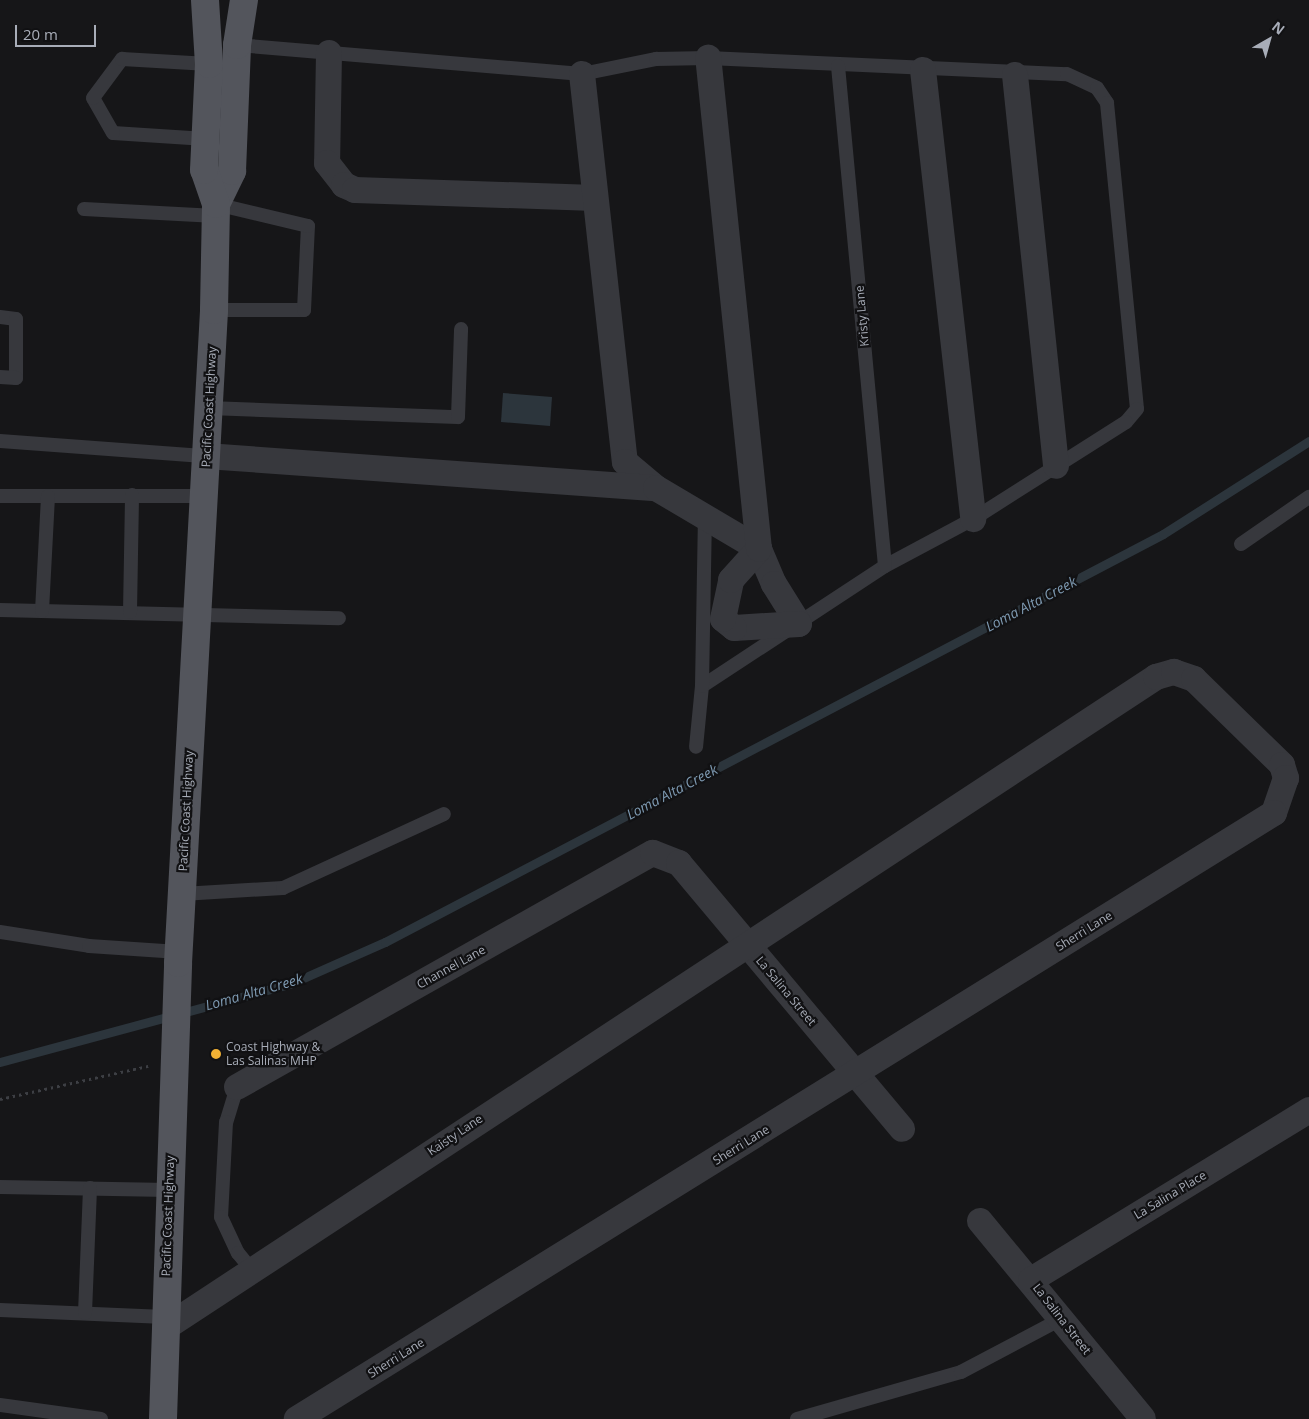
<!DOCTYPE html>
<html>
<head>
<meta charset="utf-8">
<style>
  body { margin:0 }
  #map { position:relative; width:1309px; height:1419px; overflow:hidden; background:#161618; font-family:"Open Sans",sans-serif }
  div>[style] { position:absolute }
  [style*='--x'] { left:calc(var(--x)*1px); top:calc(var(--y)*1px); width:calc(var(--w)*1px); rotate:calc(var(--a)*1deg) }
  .water>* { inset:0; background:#2c353c }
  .stream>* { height:9px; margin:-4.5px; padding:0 4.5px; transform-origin:4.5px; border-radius:4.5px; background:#2c353c }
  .path>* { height:3px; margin-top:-1.5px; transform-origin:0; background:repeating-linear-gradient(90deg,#3d3f44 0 2.5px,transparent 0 6.5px) }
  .lane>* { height:14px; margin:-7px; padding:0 7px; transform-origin:7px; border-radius:7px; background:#37383d }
  .street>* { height:26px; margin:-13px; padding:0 13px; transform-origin:13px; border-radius:13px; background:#37383d }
  .primary>* { height:28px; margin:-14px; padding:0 14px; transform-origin:14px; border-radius:14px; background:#53555c }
  .dots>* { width:14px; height:14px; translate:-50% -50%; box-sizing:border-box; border:2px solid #111113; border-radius:50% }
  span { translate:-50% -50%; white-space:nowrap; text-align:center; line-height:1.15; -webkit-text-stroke:4.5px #111113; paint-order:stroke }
  .street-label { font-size:12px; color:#a8adb8 }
  .poi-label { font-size:12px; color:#a8adb8 }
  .left { translate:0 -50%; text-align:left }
  .water-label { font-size:14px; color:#7f9bb3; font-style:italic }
  .north { position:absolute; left:1244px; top:15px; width:50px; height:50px; -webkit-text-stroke:4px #111113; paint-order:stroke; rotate:38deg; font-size:14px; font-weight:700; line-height:20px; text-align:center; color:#a8adb8 }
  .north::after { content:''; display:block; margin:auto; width:18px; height:22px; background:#a8adb8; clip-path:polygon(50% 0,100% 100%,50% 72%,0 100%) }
  .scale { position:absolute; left:15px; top:25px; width:81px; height:22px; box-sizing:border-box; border:2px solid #a8adb8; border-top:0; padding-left:6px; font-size:15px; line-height:18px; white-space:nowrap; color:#a8adb8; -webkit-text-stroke:4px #111113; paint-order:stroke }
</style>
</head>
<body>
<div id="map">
  <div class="water">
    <i style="clip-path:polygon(503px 393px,552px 397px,550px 426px,501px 422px)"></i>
  </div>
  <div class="stream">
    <i style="--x:0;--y:1062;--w:300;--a:-15.1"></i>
    <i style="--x:290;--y:984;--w:104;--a:-23.9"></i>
    <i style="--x:385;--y:942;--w:878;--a:-27.67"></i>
    <i style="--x:1163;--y:534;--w:173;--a:-32.5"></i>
  </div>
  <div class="path">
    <i style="--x:0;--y:1099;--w:152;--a:-12.6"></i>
  </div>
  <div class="lane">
    <i style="--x:237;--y:45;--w:346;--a:4.8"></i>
    <i style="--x:582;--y:74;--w:76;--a:-11.5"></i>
    <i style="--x:656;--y:59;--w:52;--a:-1.1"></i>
    <i style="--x:708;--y:58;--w:359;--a:2.6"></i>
    <i style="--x:1067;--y:74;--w:33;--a:25"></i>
    <i style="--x:1097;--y:88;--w:18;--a:56"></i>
    <i style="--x:1107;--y:103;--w:307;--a:84.4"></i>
    <i style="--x:1137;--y:409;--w:17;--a:130"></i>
    <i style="--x:1126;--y:422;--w:181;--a:147.6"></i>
    <i style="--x:973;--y:519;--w:100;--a:151.9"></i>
    <i style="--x:885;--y:566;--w:219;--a:146.7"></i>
    <i style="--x:702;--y:686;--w:61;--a:95.6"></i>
    <i style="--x:838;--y:66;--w:502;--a:84.63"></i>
    <i style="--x:206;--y:139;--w:93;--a:-176.3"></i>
    <i style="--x:113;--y:133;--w:40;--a:-119.7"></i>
    <i style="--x:93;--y:98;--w:49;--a:-53.4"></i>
    <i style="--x:122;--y:59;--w:87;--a:3.3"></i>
    <i style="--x:84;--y:209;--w:132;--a:3"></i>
    <i style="--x:214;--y:310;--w:90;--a:0"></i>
    <i style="--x:304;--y:310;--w:84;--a:-87.3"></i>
    <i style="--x:308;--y:226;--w:95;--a:-166.6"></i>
    <i style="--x:0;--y:317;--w:16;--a:7"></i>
    <i style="--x:16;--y:319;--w:59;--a:90"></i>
    <i style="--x:16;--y:378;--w:16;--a:-176"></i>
    <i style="--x:209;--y:408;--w:249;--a:2.1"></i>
    <i style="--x:458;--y:417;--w:88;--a:-88"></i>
    <i style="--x:0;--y:441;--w:207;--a:4.2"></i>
    <i style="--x:0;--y:496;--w:204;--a:0"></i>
    <i style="--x:1241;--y:544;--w:83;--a:-34.7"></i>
    <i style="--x:0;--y:610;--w:339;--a:1.4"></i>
    <i style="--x:42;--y:611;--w:115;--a:-87"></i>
    <i style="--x:130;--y:612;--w:117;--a:-89"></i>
    <i style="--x:702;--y:686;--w:168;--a:-89"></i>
    <i style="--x:182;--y:894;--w:101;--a:-3.4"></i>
    <i style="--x:283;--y:888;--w:177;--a:-24.7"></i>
    <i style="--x:0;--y:932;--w:90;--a:8.9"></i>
    <i style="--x:89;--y:946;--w:90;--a:3.8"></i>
    <i style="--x:237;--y:1087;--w:37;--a:107"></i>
    <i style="--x:226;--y:1122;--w:95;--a:93"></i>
    <i style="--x:221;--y:1217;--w:40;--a:65"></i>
    <i style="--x:238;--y:1253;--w:22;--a:51"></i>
    <i style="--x:0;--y:1187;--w:169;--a:1"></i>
    <i style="--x:0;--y:1310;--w:165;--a:2.4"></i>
    <i style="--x:85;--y:1313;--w:125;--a:-87.7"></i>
    <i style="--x:0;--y:1405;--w:102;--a:7.9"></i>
    <i style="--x:797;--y:1419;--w:171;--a:-16"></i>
    <i style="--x:961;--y:1372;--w:113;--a:-27.9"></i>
  </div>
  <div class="street">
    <i style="--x:329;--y:53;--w:110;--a:91"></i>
    <i style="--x:327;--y:163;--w:28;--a:52"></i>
    <i style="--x:344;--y:185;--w:12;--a:24"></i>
    <i style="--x:355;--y:190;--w:240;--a:1.9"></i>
    <i style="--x:923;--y:70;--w:452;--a:83.6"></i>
    <i style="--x:582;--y:74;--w:390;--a:83.7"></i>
    <i style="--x:625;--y:462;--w:40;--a:40"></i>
    <i style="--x:1015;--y:75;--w:393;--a:84"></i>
    <i style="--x:206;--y:456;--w:451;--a:4.1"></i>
    <i style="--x:656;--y:488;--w:120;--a:30.6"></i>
    <i style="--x:759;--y:549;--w:38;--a:67"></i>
    <i style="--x:774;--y:584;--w:47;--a:58"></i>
    <i style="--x:799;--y:624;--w:65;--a:176.5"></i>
    <i style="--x:734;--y:628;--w:14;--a:-141"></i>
    <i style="--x:723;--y:619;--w:40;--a:-78"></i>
    <i style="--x:731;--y:580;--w:42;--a:-47.9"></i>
    <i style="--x:759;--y:549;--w:494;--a:-95.9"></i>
    <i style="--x:237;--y:1087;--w:477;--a:-29.4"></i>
    <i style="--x:653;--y:853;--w:28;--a:21"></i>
    <i style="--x:679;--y:863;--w:347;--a:50"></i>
    <i style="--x:980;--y:1221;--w:256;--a:50.5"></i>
    <i style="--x:1031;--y:1280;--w:326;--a:-31.4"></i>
    <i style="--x:165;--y:1328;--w:1186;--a:-33.3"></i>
    <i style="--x:1156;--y:677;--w:19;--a:-16"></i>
    <i style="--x:1174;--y:672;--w:21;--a:19"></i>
    <i style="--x:1194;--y:679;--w:123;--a:44.3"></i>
    <i style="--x:1282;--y:765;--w:14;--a:73"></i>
    <i style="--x:1286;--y:778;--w:37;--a:109"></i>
    <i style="--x:1274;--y:813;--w:1150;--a:148.19"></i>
  </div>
  <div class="primary">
    <i style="--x:216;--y:204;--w:37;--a:-64"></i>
    <i style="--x:232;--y:171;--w:126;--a:-87.7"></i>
    <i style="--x:237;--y:45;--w:46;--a:-81.2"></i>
    <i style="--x:163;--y:1419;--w:456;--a:-88.1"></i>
    <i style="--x:178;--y:963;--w:654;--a:-86.84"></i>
    <i style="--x:214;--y:310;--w:106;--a:-88.9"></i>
    <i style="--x:216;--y:204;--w:36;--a:-109"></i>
    <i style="--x:204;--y:170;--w:106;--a:-87.3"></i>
    <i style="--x:209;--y:64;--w:64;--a:-93.6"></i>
  </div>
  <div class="dots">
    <i style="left:216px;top:1054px;background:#f2b134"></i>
  </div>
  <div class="street-label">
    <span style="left:862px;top:316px;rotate:-95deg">Kristy Lane</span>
    <span style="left:209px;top:407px;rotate:-87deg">Pacific Coast Highway</span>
    <span style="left:186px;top:811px;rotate:-87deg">Pacific Coast Highway</span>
    <span style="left:1084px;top:931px;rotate:-32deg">Sherri Lane</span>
    <span style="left:451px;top:967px;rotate:-29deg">Channel Lane</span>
    <span style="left:786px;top:991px;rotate:50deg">La Salina Street</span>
    <span style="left:455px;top:1135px;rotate:-34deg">Kaisty Lane</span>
    <span style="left:741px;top:1145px;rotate:-32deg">Sherri Lane</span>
    <span style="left:1170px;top:1195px;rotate:-31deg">La Salina Place</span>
    <span style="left:168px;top:1216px;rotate:-88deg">Pacific Coast Highway</span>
    <span style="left:1062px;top:1319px;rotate:52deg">La Salina Street</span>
    <span style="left:396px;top:1358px;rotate:-32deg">Sherri Lane</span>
  </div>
  <div class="poi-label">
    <span class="left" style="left:226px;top:1054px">Coast Highway &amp;<br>Las Salinas MHP</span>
  </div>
  <div class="water-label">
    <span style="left:1031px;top:604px;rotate:-28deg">Loma Alta Creek</span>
    <span style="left:672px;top:792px;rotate:-28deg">Loma Alta Creek</span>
    <span style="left:254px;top:992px;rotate:-16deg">Loma Alta Creek</span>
  </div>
  <div class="north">N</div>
  <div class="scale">20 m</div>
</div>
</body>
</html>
